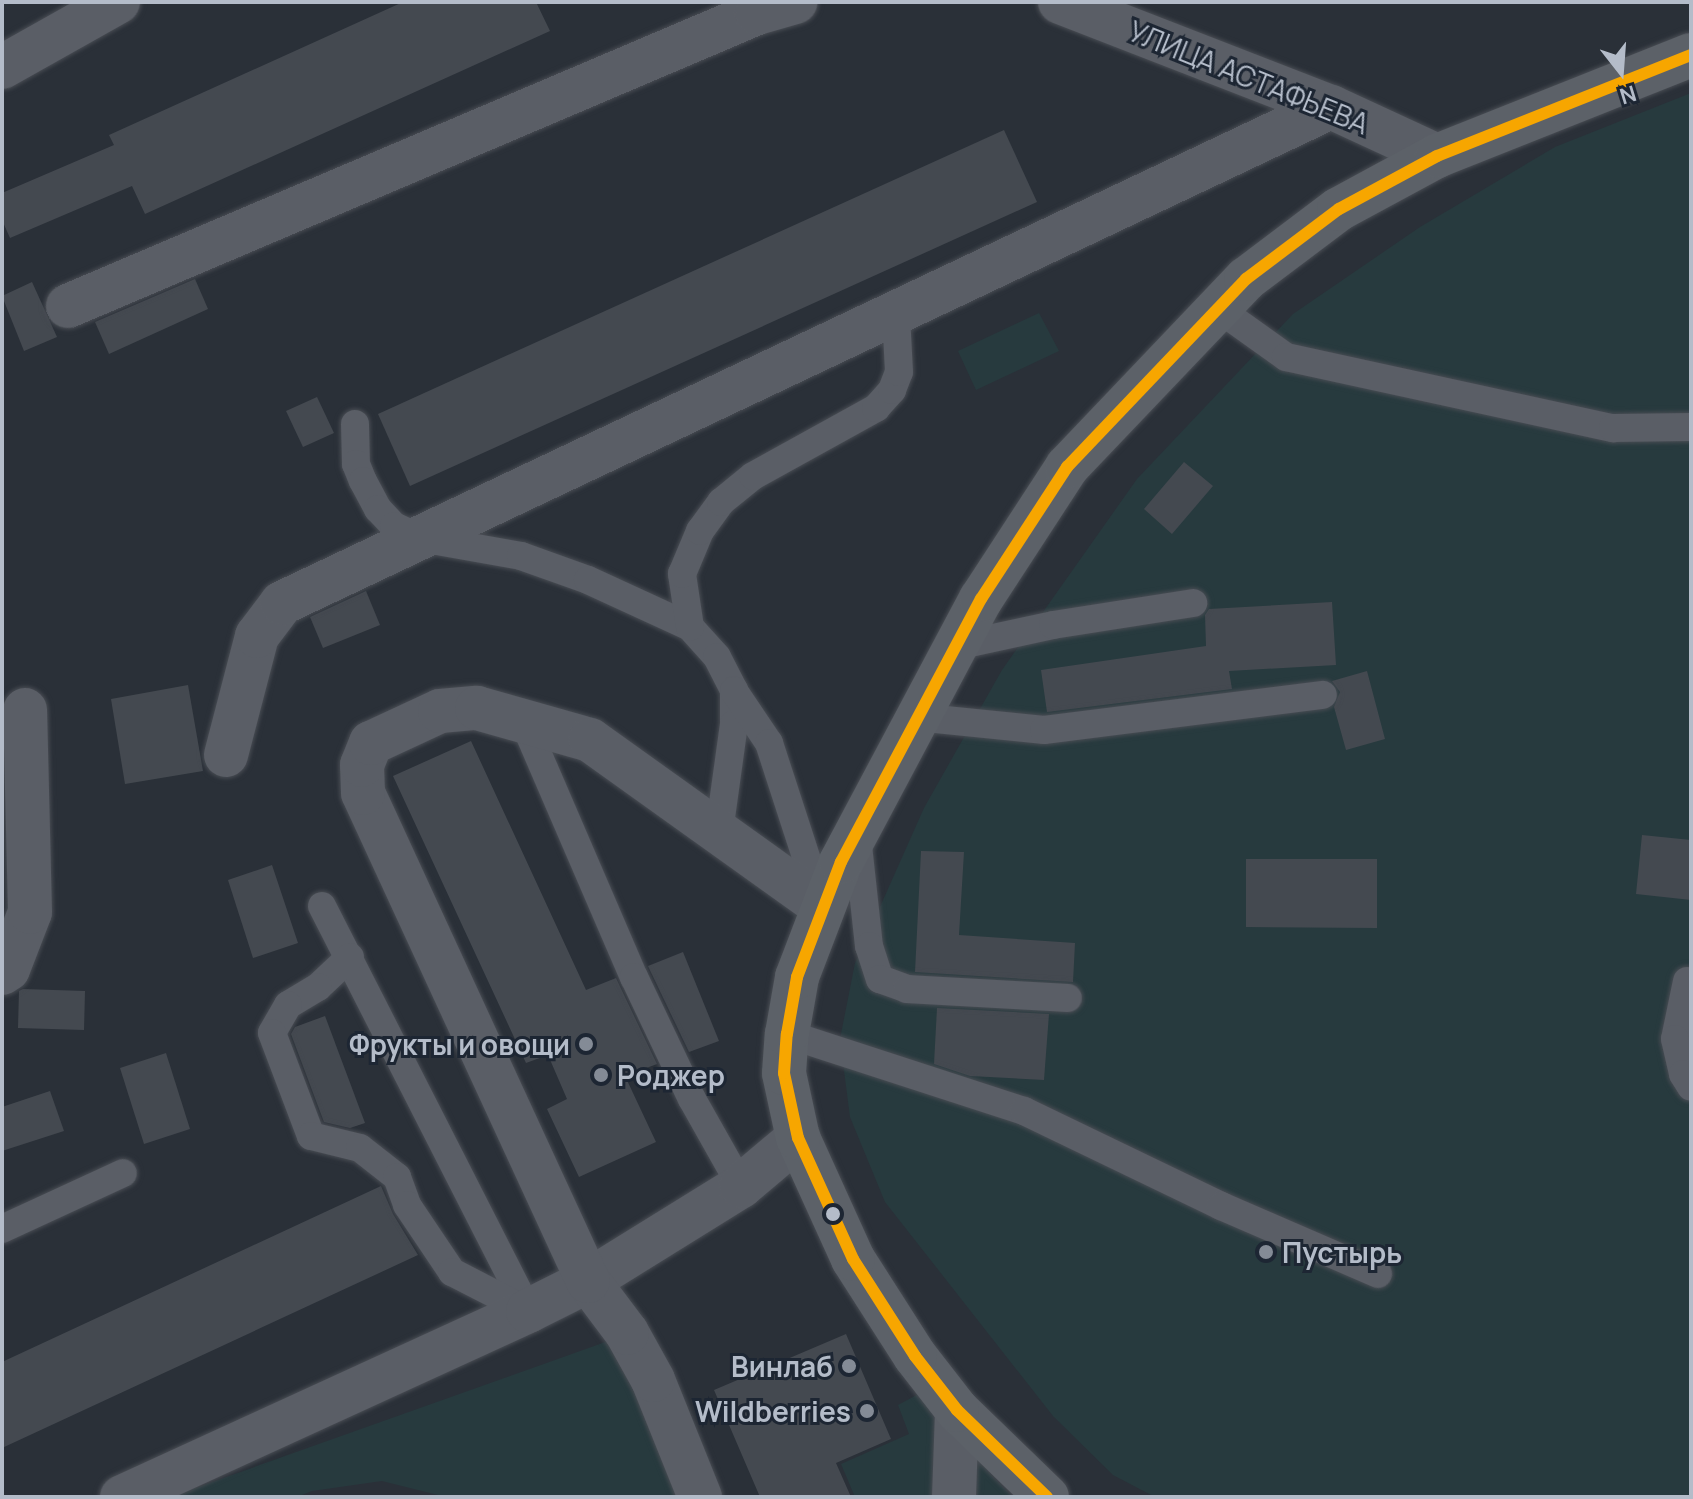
<!DOCTYPE html>
<html>
<head>
<meta charset="utf-8">
<style>
  body { margin:0 }
  #map { position:relative; width:1693px; height:1499px; overflow:hidden; background:#2a3038; font-family:Manrope,sans-serif }
  div>[style] { position:absolute }
  [style*='--x'] { left:calc(var(--x)*1px); top:calc(var(--y)*1px); width:calc(var(--w)*1px); rotate:calc(var(--a)*1deg) }
  .green>* { inset:0; background:#273a3e }
  .building>* { inset:0; background:#444950 }
  .roads { filter:drop-shadow(0 0 2px #484c53) drop-shadow(0 0 2px #484c53) }
  .lane>* { height:28px; margin:-14px; padding:0 14px; transform-origin:14px; border-radius:14px; background:#5a5e66 }
  .street>* { height:44px; margin:-22px; padding:0 22px; transform-origin:22px; border-radius:22px; background:#5a5e66 }
  .primary>* { height:44px; margin:-22px; padding:0 22px; transform-origin:22px; border-radius:22px; background:#5c6168 }
  .bus-1>* { height:12px; margin:-6px; padding:0 6px; transform-origin:6px; border-radius:6px; background:#f7a600 }
  .dots>* { width:22px; height:22px; translate:-50% -50%; box-sizing:border-box; border:4px solid #1d2633; border-radius:50% }
  span { translate:-50% -50%; white-space:nowrap; text-align:center; line-height:1.15; -webkit-text-stroke:6px #1d2633; paint-order:stroke }
  .street-label { font-size:28px; color:#b4bcc9 }
  .poi-label { font-size:28px; color:#b4bcc9; font-weight:700 }
  .right { translate:-100% -50%; text-align:right }
  .left { translate:0 -50%; text-align:left }
  .frame { position:absolute; inset:0; border:4px solid #b4bcc9; pointer-events:none }
  .north { position:absolute; left:1581px; top:32px; width:80px; height:80px; -webkit-text-stroke:6px #1d2633; paint-order:stroke; rotate:163deg; font-size:22px; font-weight:700; line-height:32px; text-align:center; color:#b4bcc9 }
  .north::after { content:''; display:block; margin:auto; width:28px; height:36px; background:#b4bcc9; clip-path:polygon(50% 0,100% 100%,50% 72%,0 100%) }
</style>
</head>
<body>
<div id="map">
  <div class="green">
    <i style="clip-path:polygon(1691px 93px,1691px 1497px,1155px 1497px,1113px 1475px,1053px 1416px,885px 1202px,850px 1117px,840px 1039px,855px 963px,924px 808px,1002px 670px,1137px 479px,1293px 314px,1420px 227px,1555px 147px)"></i>
    <i style="clip-path:polygon(1039px 313px,1059px 351px,976px 390px,958px 351px)"></i>
    <i style="clip-path:polygon(611px 1340px,642px 1396px,681px 1497px,446px 1497px,382px 1481px,312px 1491px,297px 1497px,170px 1497px)"></i>
    <i style="clip-path:polygon(928px 1389px,970px 1453px,1013px 1497px,855px 1497px,841px 1464px,909px 1434px,898px 1405px)"></i>
  </div>
  <div class="building">
    <i style="clip-path:polygon(403px 2px,536px 2px,550px 31px,145px 214px,132px 186px,10px 238px,2px 220px,2px 193px,114px 145px,109px 135px)"></i>
    <i style="clip-path:polygon(1004px 130px,1037px 202px,410px 486px,378px 414px)"></i>
    <i style="clip-path:polygon(195px 279px,208px 309px,109px 354px,95px 322px)"></i>
    <i style="clip-path:polygon(32px 282px,57px 337px,24px 351px,2px 296px)"></i>
    <i style="clip-path:polygon(317px 397px,334px 433px,303px 447px,286px 411px)"></i>
    <i style="clip-path:polygon(1184px 462px,1213px 486px,1172px 534px,1144px 509px)"></i>
    <i style="clip-path:polygon(366px 591px,380px 625px,323px 648px,310px 617px)"></i>
    <i style="clip-path:polygon(1332px 602px,1336px 665px,1229px 671px,1232px 689px,1047px 712px,1041px 670px,1206px 646px,1205px 615px,1209px 609px)"></i>
    <i style="clip-path:polygon(1367px 671px,1385px 739px,1346px 750px,1334px 707px,1340px 692px,1332px 681px)"></i>
    <i style="clip-path:polygon(188px 685px,203px 771px,125px 784px,111px 699px)"></i>
    <i style="clip-path:polygon(471px 741px,586px 990px,616px 978px,657px 1064px,625px 1076px,656px 1142px,579px 1177px,547px 1109px,567px 1099px,548px 1055px,526px 1063px,393px 776px)"></i>
    <i style="clip-path:polygon(1642px 835px,1691px 840px,1691px 900px,1636px 894px)"></i>
    <i style="clip-path:polygon(921px 851px,964px 852px,959px 935px,1075px 943px,1073px 982px,915px 972px)"></i>
    <i style="clip-path:polygon(1246px 859px,1377px 859px,1377px 928px,1246px 927px)"></i>
    <i style="clip-path:polygon(272px 865px,298px 943px,253px 958px,228px 880px)"></i>
    <i style="clip-path:polygon(683px 952px,719px 1041px,689px 1052px,648px 966px)"></i>
    <i style="clip-path:polygon(23px 989px,85px 991px,84px 1030px,18px 1028px,19px 991px)"></i>
    <i style="clip-path:polygon(937px 1008px,1049px 1014px,1044px 1080px,970px 1076px,934px 1064px)"></i>
    <i style="clip-path:polygon(325px 1016px,365px 1123px,350px 1128px,324px 1122px,291px 1034px,295px 1027px)"></i>
    <i style="clip-path:polygon(166px 1053px,190px 1129px,144px 1144px,120px 1068px)"></i>
    <i style="clip-path:polygon(50px 1091px,64px 1131px,2px 1151px,2px 1107px)"></i>
    <i style="clip-path:polygon(381px 1186px,393px 1214px,418px 1255px,2px 1448px,2px 1362px)"></i>
    <i style="clip-path:polygon(846px 1334px,891px 1439px,836px 1463px,851px 1497px,760px 1497px,714px 1390px)"></i>
  </div>
  <div class="roads">
    <div class="lane">
      <i style="--x:1216;--y:307;--w:86;--a:35.5"></i>
      <i style="--x:1286;--y:357;--w:335;--a:12.3"></i>
      <i style="--x:1613;--y:428;--w:78;--a:-0.7"></i>
      <i style="--x:355;--y:424;--w:40;--a:88.6"></i>
      <i style="--x:356;--y:464;--w:18;--a:68"></i>
      <i style="--x:363;--y:481;--w:32;--a:62"></i>
      <i style="--x:378;--y:509;--w:23;--a:47"></i>
      <i style="--x:394;--y:526;--w:29;--a:25"></i>
      <i style="--x:420;--y:538;--w:103;--a:10.1"></i>
      <i style="--x:521;--y:556;--w:71;--a:19.7"></i>
      <i style="--x:588;--y:580;--w:112;--a:24.7"></i>
      <i style="--x:690;--y:627;--w:40;--a:48"></i>
      <i style="--x:717;--y:657;--w:37;--a:63"></i>
      <i style="--x:734;--y:690;--w:34;--a:90"></i>
      <i style="--x:734;--y:724;--w:109;--a:97.9"></i>
      <i style="--x:690;--y:627;--w:54;--a:-98.6"></i>
      <i style="--x:682;--y:574;--w:47;--a:-67.3"></i>
      <i style="--x:700;--y:531;--w:36;--a:-54"></i>
      <i style="--x:721;--y:502;--w:41;--a:-39.1"></i>
      <i style="--x:753;--y:476;--w:141;--a:-28.9"></i>
      <i style="--x:876;--y:408;--w:24;--a:-48"></i>
      <i style="--x:892;--y:390;--w:19;--a:-69"></i>
      <i style="--x:899;--y:372;--w:58;--a:-93"></i>
      <i style="--x:956;--y:646;--w:99;--a:-12.2"></i>
      <i style="--x:1053;--y:625;--w:142;--a:-8.9"></i>
      <i style="--x:734;--y:691;--w:63;--a:56.1"></i>
      <i style="--x:769;--y:743;--w:171;--a:72"></i>
      <i style="--x:916;--y:717;--w:129;--a:5.8"></i>
      <i style="--x:1044;--y:730;--w:281;--a:-7.2"></i>
      <i style="--x:524;--y:722;--w:278;--a:66.7"></i>
      <i style="--x:634;--y:977;--w:135;--a:64.6"></i>
      <i style="--x:692;--y:1099;--w:100;--a:60.6"></i>
      <i style="--x:857;--y:836;--w:111;--a:83.8"></i>
      <i style="--x:869;--y:946;--w:35;--a:72"></i>
      <i style="--x:880;--y:979;--w:29;--a:20"></i>
      <i style="--x:907;--y:989;--w:161;--a:3.2"></i>
      <i style="--x:322;--y:906;--w:454;--a:63"></i>
      <i style="--x:350;--y:957;--w:44;--a:136.8"></i>
      <i style="--x:318;--y:987;--w:35;--a:149"></i>
      <i style="--x:288;--y:1005;--w:32;--a:120"></i>
      <i style="--x:272;--y:1033;--w:110;--a:69.3"></i>
      <i style="--x:311;--y:1136;--w:50;--a:13.8"></i>
      <i style="--x:360;--y:1148;--w:47;--a:38.1"></i>
      <i style="--x:397;--y:1177;--w:30;--a:70"></i>
      <i style="--x:407;--y:1205;--w:81;--a:56.1"></i>
      <i style="--x:452;--y:1272;--w:85;--a:27.2"></i>
      <i style="--x:1687;--y:981;--w:59;--a:101.7"></i>
      <i style="--x:1675;--y:1039;--w:36;--a:77"></i>
      <i style="--x:1683;--y:1074;--w:15;--a:58"></i>
      <i style="--x:787;--y:1034;--w:249;--a:18"></i>
      <i style="--x:1024;--y:1111;--w:219;--a:25.7"></i>
      <i style="--x:1221;--y:1206;--w:171;--a:23.4"></i>
      <i style="--x:2;--y:1229;--w:133;--a:-24.8"></i>
    </div>
    <div class="street">
      <i style="--x:1060;--y:2;--w:291;--a:21.2"></i>
      <i style="--x:1331;--y:107;--w:117;--a:24.8"></i>
      <i style="--x:2;--y:67;--w:133;--a:-29.3"></i>
      <i style="--x:68;--y:306;--w:749;--a:-23.04"></i>
      <i style="--x:757;--y:13;--w:40;--a:-16"></i>
      <i style="--x:226;--y:755;--w:123;--a:-75.4"></i>
      <i style="--x:257;--y:636;--w:41;--a:-52.9"></i>
      <i style="--x:282;--y:603;--w:1160;--a:-25.31"></i>
      <i style="--x:2;--y:973;--w:7;--a:-34"></i>
      <i style="--x:8;--y:969;--w:61;--a:-68.9"></i>
      <i style="--x:30;--y:912;--w:202;--a:-91.4"></i>
      <i style="--x:122;--y:1497;--w:447;--a:-24.6"></i>
      <i style="--x:528;--y:1311;--w:67;--a:-26.6"></i>
      <i style="--x:588;--y:1281;--w:180;--a:-31.8"></i>
      <i style="--x:741;--y:1186;--w:75;--a:-40.1"></i>
      <i style="--x:700;--y:1497;--w:126;--a:-111.9"></i>
      <i style="--x:653;--y:1380;--w:54;--a:-119"></i>
      <i style="--x:627;--y:1333;--w:65;--a:-126.9"></i>
      <i style="--x:588;--y:1281;--w:537;--a:-114.75"></i>
      <i style="--x:363;--y:793;--w:28;--a:-92"></i>
      <i style="--x:362;--y:765;--w:24;--a:-68"></i>
      <i style="--x:371;--y:743;--w:76;--a:-24.9"></i>
      <i style="--x:440;--y:711;--w:37;--a:-5"></i>
      <i style="--x:477;--y:708;--w:117;--a:15.8"></i>
      <i style="--x:590;--y:740;--w:285;--a:35.6"></i>
      <i style="--x:954;--y:1497;--w:87;--a:-88"></i>
    </div>
    <div class="primary">
      <i style="--x:1047;--y:1497;--w:125;--a:-136"></i>
      <i style="--x:957;--y:1410;--w:68;--a:-127.9"></i>
      <i style="--x:915;--y:1356;--w:115;--a:-122.6"></i>
      <i style="--x:853;--y:1259;--w:133;--a:-114.4"></i>
      <i style="--x:798;--y:1138;--w:66;--a:-102.2"></i>
      <i style="--x:784;--y:1073;--w:39;--a:-86"></i>
      <i style="--x:787;--y:1034;--w:58;--a:-80"></i>
      <i style="--x:797;--y:977;--w:123;--a:-69.1"></i>
      <i style="--x:841;--y:862;--w:298;--a:-62"></i>
      <i style="--x:981;--y:599;--w:158;--a:-56.9"></i>
      <i style="--x:1067;--y:467;--w:260;--a:-46.4"></i>
      <i style="--x:1246;--y:279;--w:116;--a:-37"></i>
      <i style="--x:1339;--y:209;--w:111;--a:-28.4"></i>
      <i style="--x:1437;--y:156;--w:273;--a:-21.7"></i>
    </div>
  </div>
  <div class="bus-1">
    <i style="--x:1047;--y:1497;--w:125;--a:-136"></i>
    <i style="--x:957;--y:1410;--w:68;--a:-127.9"></i>
    <i style="--x:915;--y:1356;--w:115;--a:-122.6"></i>
    <i style="--x:853;--y:1259;--w:133;--a:-114.4"></i>
    <i style="--x:798;--y:1138;--w:66;--a:-102.2"></i>
    <i style="--x:784;--y:1073;--w:39;--a:-86"></i>
    <i style="--x:787;--y:1034;--w:58;--a:-80"></i>
    <i style="--x:797;--y:977;--w:123;--a:-69.1"></i>
    <i style="--x:841;--y:862;--w:298;--a:-62"></i>
    <i style="--x:981;--y:599;--w:158;--a:-56.9"></i>
    <i style="--x:1067;--y:467;--w:260;--a:-46.4"></i>
    <i style="--x:1246;--y:279;--w:116;--a:-37"></i>
    <i style="--x:1339;--y:209;--w:111;--a:-28.4"></i>
    <i style="--x:1437;--y:156;--w:273;--a:-21.7"></i>
  </div>
  <div class="dots">
    <i style="left:586px;top:1044px;background:#848b96"></i>
    <i style="left:601px;top:1075px;background:#848b96"></i>
    <i style="left:833px;top:1214px;background:#b4bcc9"></i>
    <i style="left:1266px;top:1252px;background:#848b96"></i>
    <i style="left:849px;top:1366px;background:#848b96"></i>
    <i style="left:867px;top:1411px;background:#848b96"></i>
  </div>
  <div class="street-label">
    <span style="left:1249px;top:77px;rotate:22deg">УЛИЦА АСТАФЬЕВА</span>
  </div>
  <div class="poi-label">
    <span class="right" style="left:570px;top:1044px">Фрукты и овощи</span>
    <span class="left" style="left:617px;top:1075px">Роджер</span>
    <span class="left" style="left:1282px;top:1252px">Пустырь</span>
    <span class="right" style="left:833px;top:1366px">Винлаб</span>
    <span class="right" style="left:851px;top:1411px">Wildberries</span>
  </div>
  <div class="frame"></div>
  <div class="north">N</div>
</div>
</body>
</html>
